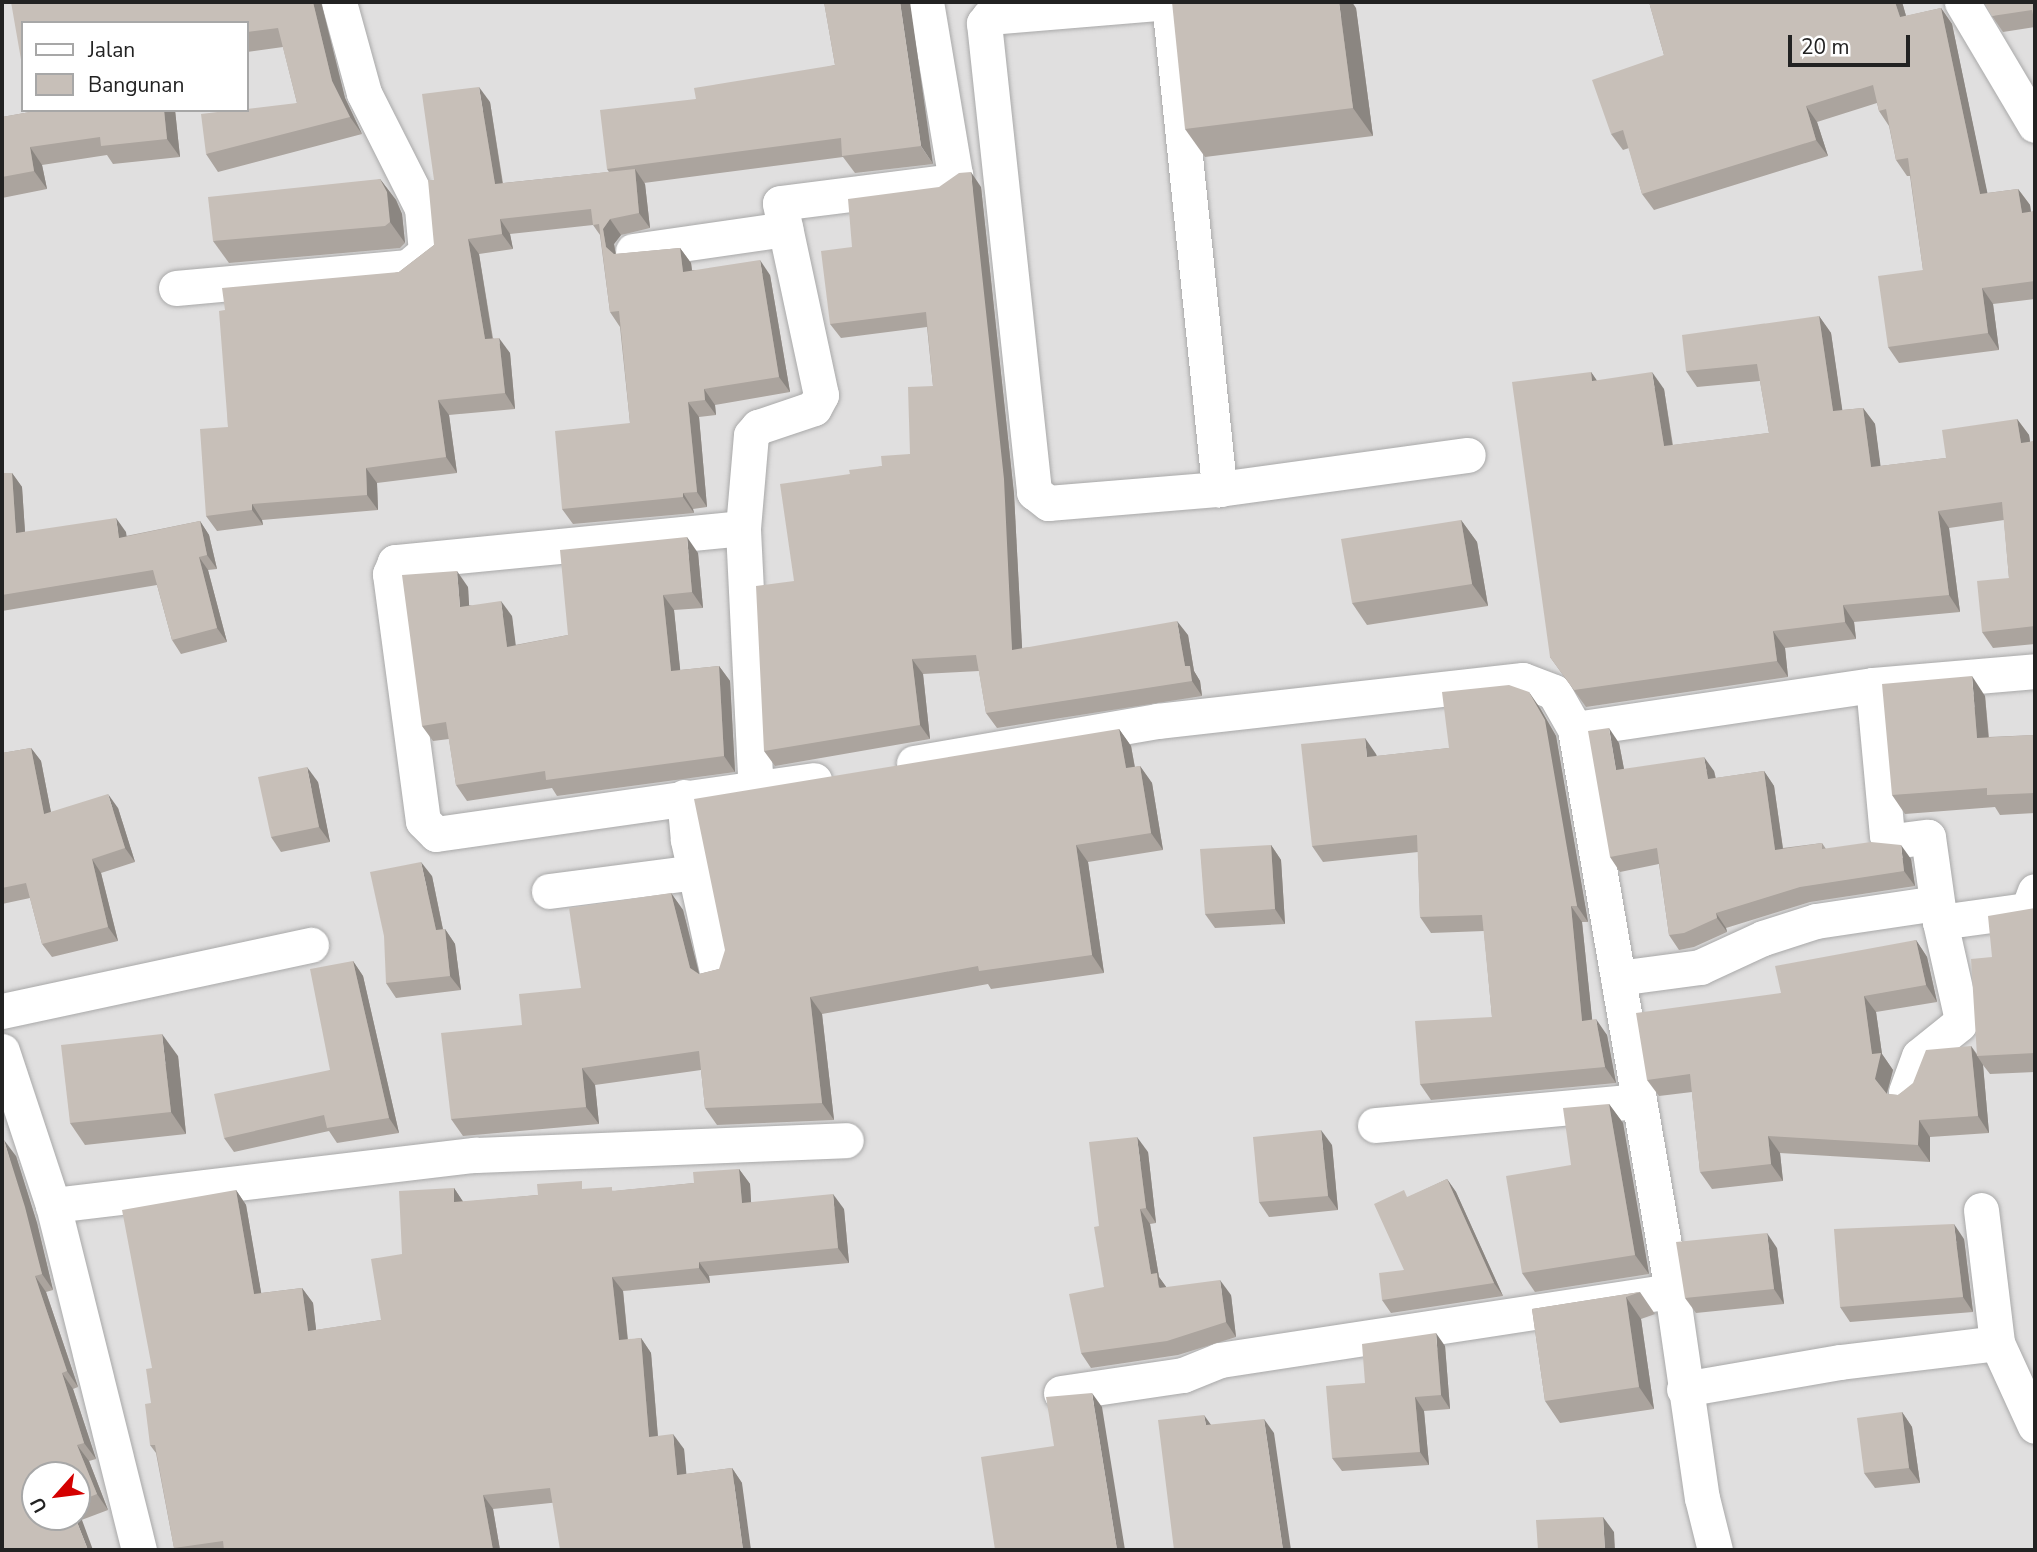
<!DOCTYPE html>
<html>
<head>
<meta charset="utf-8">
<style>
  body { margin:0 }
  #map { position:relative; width:2037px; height:1552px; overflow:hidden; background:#f2efe9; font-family:"Nunito Sans",sans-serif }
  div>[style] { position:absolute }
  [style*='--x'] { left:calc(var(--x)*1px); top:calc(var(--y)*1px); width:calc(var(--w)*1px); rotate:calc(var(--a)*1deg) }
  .residential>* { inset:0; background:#e0dfdf }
  .roads { filter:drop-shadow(0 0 2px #a9a9a9) drop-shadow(0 0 2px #a9a9a9) }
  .street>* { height:35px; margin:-17.5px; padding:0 17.5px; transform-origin:17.5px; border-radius:17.5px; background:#fff }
  .wall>* { inset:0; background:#aba49e }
  .shaded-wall>* { inset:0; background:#8b8681 }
  .building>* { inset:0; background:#c7bfb8 }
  span { translate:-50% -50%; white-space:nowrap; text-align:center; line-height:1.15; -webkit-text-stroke:5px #fff; paint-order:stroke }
  .frame { position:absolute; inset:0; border:4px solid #222; pointer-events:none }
  .legend { position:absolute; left:21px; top:21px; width:228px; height:91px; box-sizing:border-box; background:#fff; border:2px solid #a7a7a7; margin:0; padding:9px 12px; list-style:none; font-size:21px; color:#222 }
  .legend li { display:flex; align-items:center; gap:14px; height:35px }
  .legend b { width:35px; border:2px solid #a7a7a7 }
  .north { position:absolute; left:21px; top:1461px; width:70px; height:70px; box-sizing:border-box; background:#fff; border:2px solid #a7a7a7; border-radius:50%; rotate:242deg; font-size:19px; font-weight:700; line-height:28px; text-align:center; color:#222 }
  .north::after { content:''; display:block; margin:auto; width:24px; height:32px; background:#d40000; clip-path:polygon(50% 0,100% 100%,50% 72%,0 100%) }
  .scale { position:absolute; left:1788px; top:35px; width:122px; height:32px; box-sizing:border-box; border:4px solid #222; border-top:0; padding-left:9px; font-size:21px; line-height:24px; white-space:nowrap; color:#222; -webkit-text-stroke:5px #fff; paint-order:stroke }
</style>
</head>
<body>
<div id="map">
  <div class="residential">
    <i style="clip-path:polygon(evenodd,2px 2px,2035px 2px,2035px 1550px,2px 1550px,2px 2px,23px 23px,247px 23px,247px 110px,23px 110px,23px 23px,2px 2px,35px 1475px,77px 1475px,77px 1517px,35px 1517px,35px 1475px)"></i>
  </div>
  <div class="roads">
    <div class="street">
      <i style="--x:1169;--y:2;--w:181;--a:175.2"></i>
      <i style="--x:989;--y:17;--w:8;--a:130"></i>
      <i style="--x:984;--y:23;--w:472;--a:83.9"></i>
      <i style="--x:1034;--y:492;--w:18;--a:38"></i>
      <i style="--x:1048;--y:503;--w:172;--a:-4.7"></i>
      <i style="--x:1219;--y:489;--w:251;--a:-7.8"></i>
      <i style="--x:1169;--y:2;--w:490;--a:84.1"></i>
      <i style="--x:1962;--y:2;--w:143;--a:59.3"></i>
      <i style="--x:633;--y:251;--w:154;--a:-8.2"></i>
      <i style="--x:176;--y:288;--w:233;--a:-5.2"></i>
      <i style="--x:408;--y:267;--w:23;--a:-40"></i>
      <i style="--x:426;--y:252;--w:44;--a:-95.2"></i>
      <i style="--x:422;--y:208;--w:129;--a:-116.8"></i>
      <i style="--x:364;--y:93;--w:94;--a:-105.4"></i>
      <i style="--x:743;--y:528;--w:350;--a:174.4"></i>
      <i style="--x:395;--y:562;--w:13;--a:113"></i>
      <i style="--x:390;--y:574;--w:249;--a:82.4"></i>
      <i style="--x:423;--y:821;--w:18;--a:45"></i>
      <i style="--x:436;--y:834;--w:382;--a:-8.1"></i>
      <i style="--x:1873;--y:685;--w:151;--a:84.7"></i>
      <i style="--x:1887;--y:835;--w:8;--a:45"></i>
      <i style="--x:1893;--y:841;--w:35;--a:-7"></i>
      <i style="--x:1928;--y:837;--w:86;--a:82"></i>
      <i style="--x:1940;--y:922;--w:95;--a:77.3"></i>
      <i style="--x:1961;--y:1015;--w:9;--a:103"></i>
      <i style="--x:1959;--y:1024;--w:51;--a:141.3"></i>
      <i style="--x:1919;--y:1056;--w:38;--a:110"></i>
      <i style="--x:1575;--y:729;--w:301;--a:-8.4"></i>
      <i style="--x:1873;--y:685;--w:163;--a:-4.9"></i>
      <i style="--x:914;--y:763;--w:247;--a:-9.8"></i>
      <i style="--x:1157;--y:721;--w:368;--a:-6.4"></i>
      <i style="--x:1523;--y:680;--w:33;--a:21"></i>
      <i style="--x:1554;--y:692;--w:43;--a:60.4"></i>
      <i style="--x:1575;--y:729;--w:570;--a:80.21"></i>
      <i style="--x:1672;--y:1291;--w:209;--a:81.8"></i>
      <i style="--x:1702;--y:1498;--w:54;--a:76"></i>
      <i style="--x:763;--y:785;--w:13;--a:-129"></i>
      <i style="--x:755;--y:775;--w:247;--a:-92.8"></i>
      <i style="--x:743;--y:528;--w:93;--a:-85.1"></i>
      <i style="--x:751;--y:435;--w:11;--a:-49"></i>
      <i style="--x:758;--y:427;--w:59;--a:-18.7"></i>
      <i style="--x:814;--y:408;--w:15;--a:-62"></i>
      <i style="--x:821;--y:395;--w:196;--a:-102.1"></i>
      <i style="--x:780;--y:203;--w:168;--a:-7.2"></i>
      <i style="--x:947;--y:182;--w:11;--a:-41"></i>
      <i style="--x:955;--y:175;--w:175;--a:-99.5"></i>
      <i style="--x:684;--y:797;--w:43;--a:84.7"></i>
      <i style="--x:688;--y:840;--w:135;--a:77.6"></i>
      <i style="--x:549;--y:891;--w:147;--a:-7.4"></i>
      <i style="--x:1940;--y:922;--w:89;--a:-7.8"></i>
      <i style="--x:2028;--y:910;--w:20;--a:-70"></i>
      <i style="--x:1618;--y:978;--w:83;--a:-7.6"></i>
      <i style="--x:1700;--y:967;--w:69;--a:-24.7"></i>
      <i style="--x:1763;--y:938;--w:56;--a:-17.8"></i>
      <i style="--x:1816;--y:921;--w:122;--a:-8.5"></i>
      <i style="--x:2;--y:1011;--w:316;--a:-12.1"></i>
      <i style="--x:2;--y:1051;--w:162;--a:71.7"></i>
      <i style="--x:53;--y:1205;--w:356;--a:76"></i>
      <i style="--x:1375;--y:1125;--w:265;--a:-5.2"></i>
      <i style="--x:53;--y:1205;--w:425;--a:-6.8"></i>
      <i style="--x:475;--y:1155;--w:371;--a:-2.3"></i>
      <i style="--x:1981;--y:1210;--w:134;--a:83.1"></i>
      <i style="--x:1997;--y:1343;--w:91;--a:65.4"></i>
      <i style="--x:1684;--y:1389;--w:158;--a:-9.8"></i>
      <i style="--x:1840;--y:1362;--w:158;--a:-6.9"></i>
      <i style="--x:1061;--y:1393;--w:123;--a:-8.4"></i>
      <i style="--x:1183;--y:1375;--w:40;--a:-22"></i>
      <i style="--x:1220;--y:1360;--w:457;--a:-8.7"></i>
    </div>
  </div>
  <div class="wall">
    <i style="clip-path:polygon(11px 2px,321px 2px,345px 98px,362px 134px,218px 172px,206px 154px,297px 103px,283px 47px,247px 52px,247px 23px)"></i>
    <i style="clip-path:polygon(824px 2px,933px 164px,855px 173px,843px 157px,644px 183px,645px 184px,650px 228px,621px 235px,614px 244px,616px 254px,680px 248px,691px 263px,692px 270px,770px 275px,790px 392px,715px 405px,716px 415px,699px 417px,707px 507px,693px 509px,694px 513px,573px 524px,562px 509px,630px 423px,620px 327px,610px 312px,600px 235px,593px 225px,510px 234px,513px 249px,479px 254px,493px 338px,510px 353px,515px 409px,449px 415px,457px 473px,377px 483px,378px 510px,262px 520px,263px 525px,217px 531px,206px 516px,228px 427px,225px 310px,399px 272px,434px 245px,434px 180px,490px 102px,503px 183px,609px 172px,607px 169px,696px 99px,835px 65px)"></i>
    <i style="clip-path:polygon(1649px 2px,1902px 2px,1906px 16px,1941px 8px,1952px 24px,1987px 193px,2018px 189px,2030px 205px,2031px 212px,2035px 211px,2035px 299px,1993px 304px,1999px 350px,1899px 363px,1888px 347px,1923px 270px,1910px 176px,1907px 176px,1896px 160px,1889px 126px,1879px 111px,1877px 103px,1817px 122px,1828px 156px,1654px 210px,1642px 194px,1629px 148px,1623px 150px,1611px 134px,1664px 55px)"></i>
    <i style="clip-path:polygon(2035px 2px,2035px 27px,2003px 32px,1992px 16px)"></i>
    <i style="clip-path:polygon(1356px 8px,1373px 136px,1205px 157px,1185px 129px)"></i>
    <i style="clip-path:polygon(175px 110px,180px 157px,113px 164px,107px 155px,42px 165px,47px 189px,2px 198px,2px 117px,30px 112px)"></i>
    <i style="clip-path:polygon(380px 179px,396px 200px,402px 214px,405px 243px,400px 248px,229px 263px,213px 241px)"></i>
    <i style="clip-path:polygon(981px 187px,1014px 494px,1022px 648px,1188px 635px,1194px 671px,1200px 681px,1202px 696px,997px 728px,986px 713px,979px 671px,923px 674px,930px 739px,775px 766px,764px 751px,794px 581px,850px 474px,882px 466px,910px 454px,933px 386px,927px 327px,841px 338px,830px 324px,852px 247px)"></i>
    <i style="clip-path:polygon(1819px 316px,1831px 333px,1842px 410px,1863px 408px,1875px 424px,1880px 466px,1946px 458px,2017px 419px,2029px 435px,2030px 442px,2035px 441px,2035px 644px,1993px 648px,1982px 632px,2009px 578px,2004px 520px,1949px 528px,1960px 612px,1854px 622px,1856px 639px,1785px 648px,1788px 677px,1586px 707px,1550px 657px,1591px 372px,1597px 381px,1664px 389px,1673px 445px,1769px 433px,1760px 381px,1697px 387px,1686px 371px)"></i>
    <i style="clip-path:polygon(2px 473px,12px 473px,22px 487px,25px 532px,126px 532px,126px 536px,200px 521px,209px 535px,217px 569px,208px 570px,227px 642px,181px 654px,172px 640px,157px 585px,2px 611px)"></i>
    <i style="clip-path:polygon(1461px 520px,1477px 542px,1488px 606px,1367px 625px,1352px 603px)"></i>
    <i style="clip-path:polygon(698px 553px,703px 608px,674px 610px,680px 670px,719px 666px,730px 681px,735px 772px,557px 796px,552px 788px,467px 801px,456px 785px,449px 739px,433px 741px,422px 726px,468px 587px,469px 605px,512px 616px,515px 645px,568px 635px)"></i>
    <i style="clip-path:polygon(1985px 696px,1989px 737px,2035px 735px,2035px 813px,2000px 815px,1995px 807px,1905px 814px,1892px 795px)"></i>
    <i style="clip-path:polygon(1540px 708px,1556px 736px,1588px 922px,1582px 922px,1592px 1020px,1607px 1035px,1616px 1083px,1431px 1100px,1420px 1084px,1492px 1017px,1484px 931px,1431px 933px,1420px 917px,1418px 852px,1323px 862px,1312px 846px,1376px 754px,1377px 756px,1449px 748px)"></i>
    <i style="clip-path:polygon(1119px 729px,1131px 746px,1135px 767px,1140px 766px,1152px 783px,1163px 850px,1088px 862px,1104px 973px,991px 989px,988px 984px,822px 1014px,834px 1120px,717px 1125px,705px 1108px,701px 1070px,595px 1085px,599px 1124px,463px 1136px,451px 1119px,522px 1025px,581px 988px,671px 893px,683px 910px,699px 974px,719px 969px)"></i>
    <i style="clip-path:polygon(1619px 743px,1624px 769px,1714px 771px,1716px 778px,1764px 771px,1774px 786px,1783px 848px,1822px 843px,1826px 849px,1911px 859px,1915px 886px,1810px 902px,1726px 928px,1727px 932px,1694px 947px,1679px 950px,1669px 935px,1659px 864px,1620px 872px,1610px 857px)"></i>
    <i style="clip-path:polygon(31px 748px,41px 761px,51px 812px,118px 808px,135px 862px,101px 873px,118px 941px,52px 957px,42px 944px,30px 898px,2px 904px,2px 753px)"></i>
    <i style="clip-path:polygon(318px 782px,330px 842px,281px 852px,271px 837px)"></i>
    <i style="clip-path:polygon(1271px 845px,1281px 860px,1285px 924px,1215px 928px,1205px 914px)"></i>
    <i style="clip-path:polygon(432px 876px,443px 929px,445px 929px,455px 944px,461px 990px,396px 998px,386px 983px)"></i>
    <i style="clip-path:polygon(2035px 909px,2035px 1072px,1990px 1074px,1983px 1065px,1989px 1133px,1930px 1137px,1930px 1162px,1780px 1153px,1783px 1181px,1712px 1189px,1700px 1172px,1692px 1092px,1659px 1096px,1647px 1080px,1781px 993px,1916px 940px,1927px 957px,1937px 1002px,1876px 1012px,1882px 1054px,1893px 1070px,1887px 1094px,1898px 1095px,1971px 1046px,1977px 1054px,1992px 957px)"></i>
    <i style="clip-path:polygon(353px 961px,363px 976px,399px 1133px,337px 1143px,329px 1131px,234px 1152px,224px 1138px,330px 1070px)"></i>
    <i style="clip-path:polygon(178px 1056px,186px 1134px,85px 1145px,70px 1123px)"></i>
    <i style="clip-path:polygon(1609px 1104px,1623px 1123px,1649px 1274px,1535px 1292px,1522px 1273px,1571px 1165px)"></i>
    <i style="clip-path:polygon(1332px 1145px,1338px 1210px,1269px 1217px,1259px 1202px)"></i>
    <i style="clip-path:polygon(1148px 1152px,1156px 1223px,1150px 1224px,1159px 1277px,1166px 1287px,1231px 1295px,1236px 1337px,1178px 1355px,1091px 1368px,1081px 1353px,1104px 1287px,1099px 1226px)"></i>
    <i style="clip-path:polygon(evenodd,16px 1156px,37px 1223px,53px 1290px,46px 1292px,78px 1387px,73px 1389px,96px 1459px,89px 1461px,108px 1510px,2px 1550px,16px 1156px,77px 1475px,77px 1517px,35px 1517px,77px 1475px)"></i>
    <i style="clip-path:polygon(739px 1169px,750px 1184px,751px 1202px,844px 1209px,849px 1263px,709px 1276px,710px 1283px,623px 1291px,628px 1340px,641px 1338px,651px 1353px,658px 1436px,684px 1449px,686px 1474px,732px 1468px,742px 1483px,493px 1509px,500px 1550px,175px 1550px,174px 1548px,156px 1453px,150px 1445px,152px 1368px,236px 1190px,246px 1205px,261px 1293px,302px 1288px,313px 1303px,316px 1330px,381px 1320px,454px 1188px,463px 1202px,538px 1195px,587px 1189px,615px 1191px,694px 1183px)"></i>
    <i style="clip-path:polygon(1447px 1179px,1456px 1192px,1503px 1296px,1391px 1313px,1382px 1300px,1404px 1270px,1409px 1197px)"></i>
    <i style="clip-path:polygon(1964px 1239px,1973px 1312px,1850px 1322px,1840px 1307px)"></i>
    <i style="clip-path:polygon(1777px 1248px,1784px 1304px,1696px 1313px,1685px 1298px)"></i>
    <i style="clip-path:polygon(1640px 1292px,1655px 1314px,1641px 1319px,1654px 1409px,1560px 1423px,1545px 1401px,1532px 1309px)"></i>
    <i style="clip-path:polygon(1445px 1346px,1450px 1409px,1424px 1411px,1429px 1465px,1342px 1471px,1332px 1458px,1365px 1383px)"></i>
    <i style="clip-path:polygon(1902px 1412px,1912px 1427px,1920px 1483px,1875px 1488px,1864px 1473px)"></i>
  </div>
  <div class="shaded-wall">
    <i style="clip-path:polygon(313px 2px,321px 2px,345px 98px,362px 134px,350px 117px,332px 81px)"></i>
    <i style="clip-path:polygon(900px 2px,910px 2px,933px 164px,921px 146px)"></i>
    <i style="clip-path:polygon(1339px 2px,1352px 2px,1356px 8px,1373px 136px,1353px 108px)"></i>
    <i style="clip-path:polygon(1895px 2px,1902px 2px,1911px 33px,1900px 17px)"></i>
    <i style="clip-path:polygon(1941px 8px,1952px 24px,1991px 210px,1980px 194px)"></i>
    <i style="clip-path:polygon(479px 87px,490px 102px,505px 200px,495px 184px)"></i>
    <i style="clip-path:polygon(1806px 106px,1817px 122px,1828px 156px,1816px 140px)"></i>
    <i style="clip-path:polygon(164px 110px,175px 110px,180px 157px,167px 139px)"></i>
    <i style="clip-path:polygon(30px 147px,42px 165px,47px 189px,34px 171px)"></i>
    <i style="clip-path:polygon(635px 169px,645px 184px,650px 228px,639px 213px)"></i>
    <i style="clip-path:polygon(971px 172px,981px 187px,1014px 494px,1023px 665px,1012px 650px)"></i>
    <i style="clip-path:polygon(380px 179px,396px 200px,402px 214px,405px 243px,390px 222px)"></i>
    <i style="clip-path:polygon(2018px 189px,2030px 205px,2033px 229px,2022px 213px)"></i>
    <i style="clip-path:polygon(500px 219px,510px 234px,513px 249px,502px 234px)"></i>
    <i style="clip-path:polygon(610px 219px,621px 235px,614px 244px,617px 263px,606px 247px,603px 229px)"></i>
    <i style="clip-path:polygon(468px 239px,479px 254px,495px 355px,485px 339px)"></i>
    <i style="clip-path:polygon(680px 248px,691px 263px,694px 287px,683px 272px)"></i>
    <i style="clip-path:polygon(760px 260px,770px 275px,790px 392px,779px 377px)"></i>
    <i style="clip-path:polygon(1982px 288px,1993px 304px,1999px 350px,1988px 333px)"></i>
    <i style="clip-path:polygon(1819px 316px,1831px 333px,1845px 428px,1833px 411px)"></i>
    <i style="clip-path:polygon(499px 338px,510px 353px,515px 409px,505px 393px)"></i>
    <i style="clip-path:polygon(1591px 372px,1602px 388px,1592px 381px)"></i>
    <i style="clip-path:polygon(1652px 372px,1664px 389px,1675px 463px,1664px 446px)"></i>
    <i style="clip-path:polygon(704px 389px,715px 405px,716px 415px,705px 400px)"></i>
    <i style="clip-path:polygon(438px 400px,449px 415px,457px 473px,446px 457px)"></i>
    <i style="clip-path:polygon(688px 402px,699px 417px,707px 507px,697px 492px)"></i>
    <i style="clip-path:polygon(1863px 408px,1875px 424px,1883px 484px,1871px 467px)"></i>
    <i style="clip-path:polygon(2017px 419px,2029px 435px,2033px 460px,2021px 443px)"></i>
    <i style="clip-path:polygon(366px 468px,377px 483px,378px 510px,367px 495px)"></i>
    <i style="clip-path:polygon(12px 473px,22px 487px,26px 547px,16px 533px)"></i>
    <i style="clip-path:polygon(683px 493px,693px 509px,694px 513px,683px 497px)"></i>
    <i style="clip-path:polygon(252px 504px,262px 520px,263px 525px,252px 510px)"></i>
    <i style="clip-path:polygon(1938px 511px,1949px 528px,1960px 612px,1949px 595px)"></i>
    <i style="clip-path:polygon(116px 518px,126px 532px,129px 552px,119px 538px)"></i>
    <i style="clip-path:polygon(1461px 520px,1477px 542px,1488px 606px,1472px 584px)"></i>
    <i style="clip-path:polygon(200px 521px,209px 535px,217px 569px,207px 555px)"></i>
    <i style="clip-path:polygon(687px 537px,698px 553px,703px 608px,692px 592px)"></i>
    <i style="clip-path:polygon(199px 557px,208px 570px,227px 642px,217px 628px)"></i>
    <i style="clip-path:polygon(457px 571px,468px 587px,470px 622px,460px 607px)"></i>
    <i style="clip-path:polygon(663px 595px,674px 610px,682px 687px,671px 671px)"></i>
    <i style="clip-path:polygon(501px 601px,512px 616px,518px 662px,507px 647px)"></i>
    <i style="clip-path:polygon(1843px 605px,1854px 622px,1856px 639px,1845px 622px)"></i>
    <i style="clip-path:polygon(1177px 621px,1188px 635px,1194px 671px,1200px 681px,1202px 696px,1192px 681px,1185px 666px)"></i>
    <i style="clip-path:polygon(1773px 631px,1785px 648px,1788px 677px,1777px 661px)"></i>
    <i style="clip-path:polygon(912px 659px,923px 674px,930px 739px,920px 725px)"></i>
    <i style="clip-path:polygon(719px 666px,730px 681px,735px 772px,724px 756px)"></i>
    <i style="clip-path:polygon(1972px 676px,1985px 696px,1990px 757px,1977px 738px)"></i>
    <i style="clip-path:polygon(1529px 692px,1540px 708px,1556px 736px,1588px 922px,1577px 906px)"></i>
    <i style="clip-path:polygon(1609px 728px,1619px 743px,1627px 785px,1616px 770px)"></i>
    <i style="clip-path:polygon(1119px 729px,1131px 746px,1138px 786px,1126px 768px)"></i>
    <i style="clip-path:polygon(1365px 738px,1376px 754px,1379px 773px,1367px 757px)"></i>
    <i style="clip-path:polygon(31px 748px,41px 761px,54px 828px,44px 814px)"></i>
    <i style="clip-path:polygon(1704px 757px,1714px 771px,1718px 793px,1708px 779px)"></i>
    <i style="clip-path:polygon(1140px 766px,1152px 783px,1163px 850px,1151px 833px)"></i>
    <i style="clip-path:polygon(307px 767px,318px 782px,330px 842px,319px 827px)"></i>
    <i style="clip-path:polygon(1764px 771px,1774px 786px,1785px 864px,1775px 850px)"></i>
    <i style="clip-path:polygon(108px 794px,118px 808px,135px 862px,125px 848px)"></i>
    <i style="clip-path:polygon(1076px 845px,1088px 862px,1104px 973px,1092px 955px)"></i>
    <i style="clip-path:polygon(1271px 845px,1281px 860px,1285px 924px,1275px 909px)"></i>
    <i style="clip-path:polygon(1901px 845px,1911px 859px,1915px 886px,1904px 871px)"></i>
    <i style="clip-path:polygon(92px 859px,101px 873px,118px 941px,108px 927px)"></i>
    <i style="clip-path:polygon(421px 862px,432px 876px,446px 945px,436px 930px)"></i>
    <i style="clip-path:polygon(671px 893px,683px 910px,702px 985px,690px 968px)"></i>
    <i style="clip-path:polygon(1571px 906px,1582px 922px,1594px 1037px,1582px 1021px)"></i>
    <i style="clip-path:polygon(1716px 913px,1726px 928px,1727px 932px,1717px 918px)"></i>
    <i style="clip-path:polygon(445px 929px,455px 944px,461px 990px,450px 976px)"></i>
    <i style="clip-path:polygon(1916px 940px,1927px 957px,1937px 1002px,1926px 985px)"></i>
    <i style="clip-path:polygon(353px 961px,363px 976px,399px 1133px,389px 1118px)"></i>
    <i style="clip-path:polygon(1864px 996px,1876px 1012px,1882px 1054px,1893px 1070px,1886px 1096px,1875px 1079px)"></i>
    <i style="clip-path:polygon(810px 997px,822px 1014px,834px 1120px,822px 1103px)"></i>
    <i style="clip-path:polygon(1596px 1019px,1607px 1035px,1616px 1083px,1605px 1067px)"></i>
    <i style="clip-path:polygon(162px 1034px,178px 1056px,186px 1134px,171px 1112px)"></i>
    <i style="clip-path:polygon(1971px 1046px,1983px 1065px,1989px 1133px,1978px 1116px)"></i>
    <i style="clip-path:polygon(582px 1068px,595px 1085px,599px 1124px,586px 1107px)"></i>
    <i style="clip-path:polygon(1609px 1104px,1623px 1123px,1649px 1274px,1635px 1255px)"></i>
    <i style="clip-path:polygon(1919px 1120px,1930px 1137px,1930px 1162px,1918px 1145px)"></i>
    <i style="clip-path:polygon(1321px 1130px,1332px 1145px,1338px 1210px,1328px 1196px)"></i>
    <i style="clip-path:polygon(1768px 1136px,1780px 1153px,1783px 1181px,1771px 1164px)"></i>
    <i style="clip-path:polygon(1137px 1137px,1148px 1152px,1156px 1223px,1146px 1208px)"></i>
    <i style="clip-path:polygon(4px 1140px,16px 1156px,37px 1223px,53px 1290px,42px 1274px)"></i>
    <i style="clip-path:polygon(739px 1169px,750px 1184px,752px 1218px,742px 1203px)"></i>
    <i style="clip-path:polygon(1447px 1179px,1456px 1192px,1503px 1296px,1494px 1283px)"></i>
    <i style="clip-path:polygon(454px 1188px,464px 1203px,454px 1202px)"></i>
    <i style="clip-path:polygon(236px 1190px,246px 1205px,264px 1309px,254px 1294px)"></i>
    <i style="clip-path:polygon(833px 1194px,844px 1209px,849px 1263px,838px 1248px)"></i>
    <i style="clip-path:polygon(1140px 1209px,1150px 1224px,1159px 1277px,1167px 1288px,1170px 1303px,1151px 1274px)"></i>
    <i style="clip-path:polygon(1954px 1224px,1964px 1239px,1973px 1312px,1963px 1297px)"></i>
    <i style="clip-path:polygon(1767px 1233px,1777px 1248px,1784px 1304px,1774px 1289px)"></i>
    <i style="clip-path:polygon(699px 1262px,709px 1276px,710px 1283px,699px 1268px)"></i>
    <i style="clip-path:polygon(35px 1276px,46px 1292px,78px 1387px,67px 1371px)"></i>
    <i style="clip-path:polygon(612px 1277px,623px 1291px,629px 1355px,619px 1340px)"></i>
    <i style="clip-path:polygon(1220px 1280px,1231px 1295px,1236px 1337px,1226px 1322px)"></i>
    <i style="clip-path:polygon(302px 1288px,313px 1303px,318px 1346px,308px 1331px)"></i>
    <i style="clip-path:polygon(1626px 1297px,1641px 1319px,1654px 1409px,1639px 1387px)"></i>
    <i style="clip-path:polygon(1436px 1333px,1445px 1346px,1450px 1409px,1441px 1395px)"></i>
    <i style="clip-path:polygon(641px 1338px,651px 1353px,659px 1451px,649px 1437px)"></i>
    <i style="clip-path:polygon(62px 1373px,73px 1389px,96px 1459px,84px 1443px)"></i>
    <i style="clip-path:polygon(1092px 1393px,1102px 1407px,1125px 1550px,1117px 1550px)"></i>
    <i style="clip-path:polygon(1415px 1397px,1424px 1411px,1429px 1465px,1420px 1452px)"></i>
    <i style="clip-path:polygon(1902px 1412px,1912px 1427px,1920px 1483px,1909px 1468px)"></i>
    <i style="clip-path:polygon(1204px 1415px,1214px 1429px,1206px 1425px)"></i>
    <i style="clip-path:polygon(1264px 1419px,1274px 1433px,1291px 1550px,1283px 1550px)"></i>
    <i style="clip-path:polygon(673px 1434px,684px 1449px,688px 1490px,677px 1475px)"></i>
    <i style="clip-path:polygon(77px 1445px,89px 1461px,108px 1510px,97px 1494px)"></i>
    <i style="clip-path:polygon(732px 1468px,742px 1483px,751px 1550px,743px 1550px)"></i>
    <i style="clip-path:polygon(483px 1495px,493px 1509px,500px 1550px,493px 1550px)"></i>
    <i style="clip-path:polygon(77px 1514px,82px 1520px,93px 1550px,88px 1550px,75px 1517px,77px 1517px)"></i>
    <i style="clip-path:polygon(1603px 1517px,1614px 1532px,1615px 1550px,1605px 1550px)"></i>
  </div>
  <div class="building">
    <i style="clip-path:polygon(11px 2px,313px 2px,332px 81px,350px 117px,206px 154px,201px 114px,234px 110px,247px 110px,247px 109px,297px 103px,278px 28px,247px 32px,247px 23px,23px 23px,23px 71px)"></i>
    <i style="clip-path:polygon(824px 2px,900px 2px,921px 146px,842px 156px,841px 138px,607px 169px,600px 110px,696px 99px,694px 88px,835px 65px)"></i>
    <i style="clip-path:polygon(1172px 2px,1339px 2px,1353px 108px,1185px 129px)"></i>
    <i style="clip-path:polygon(1649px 2px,1895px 2px,1900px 17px,1941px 8px,1980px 194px,2018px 189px,2022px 213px,2035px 211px,2035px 281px,1982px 288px,1988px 333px,1888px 347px,1878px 276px,1923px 270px,1908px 158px,1896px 160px,1886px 109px,1879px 111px,1873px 85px,1806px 106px,1816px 140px,1642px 194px,1623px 130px,1611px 134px,1592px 80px,1664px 55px)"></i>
    <i style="clip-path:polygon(1984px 2px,2035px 2px,2035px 24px,2032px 10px,1992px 16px)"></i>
    <i style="clip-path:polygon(479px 87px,495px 184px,635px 169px,639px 213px,610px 219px,603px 229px,606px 247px,614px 254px,680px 248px,683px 272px,760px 260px,779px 377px,704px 389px,705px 400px,688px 402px,697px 492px,683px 493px,683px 497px,562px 509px,555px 431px,630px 423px,619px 311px,610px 312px,599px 224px,593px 225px,591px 209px,500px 219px,502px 234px,468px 239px,485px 339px,499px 338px,505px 393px,438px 400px,446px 457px,366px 468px,367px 495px,252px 504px,252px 510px,206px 516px,200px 429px,228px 427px,219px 311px,225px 310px,222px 288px,399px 272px,434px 245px,428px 180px,434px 180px,422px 94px)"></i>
    <i style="clip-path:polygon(29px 110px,164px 110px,167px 139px,101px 146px,100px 137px,30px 147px,34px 171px,2px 177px,2px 117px,30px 112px)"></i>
    <i style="clip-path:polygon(971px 172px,1004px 479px,1012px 650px,1177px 621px,1185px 666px,1190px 666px,1192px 681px,986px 713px,976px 655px,912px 659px,920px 725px,764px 751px,756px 586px,794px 581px,780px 484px,850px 474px,849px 470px,882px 466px,881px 456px,910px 454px,908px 387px,933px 386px,926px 312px,830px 324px,821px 251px,852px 247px,848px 199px,939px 187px,959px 173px)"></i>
    <i style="clip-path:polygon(380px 179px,387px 192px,390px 222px,385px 226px,213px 241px,208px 197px)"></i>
    <i style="clip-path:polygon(1819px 316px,1833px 411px,1863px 408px,1871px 467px,1946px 458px,1942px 430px,2017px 419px,2021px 443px,2035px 441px,2035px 626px,1982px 632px,1977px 581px,2009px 578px,2002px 502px,1938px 511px,1949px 595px,1843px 605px,1845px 622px,1773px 631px,1777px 661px,1574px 690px,1550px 657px,1512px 382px,1591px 372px,1592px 381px,1652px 372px,1664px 446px,1769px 433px,1757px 364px,1686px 371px,1682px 335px)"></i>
    <i style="clip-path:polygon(2px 473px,12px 473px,16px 533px,116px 518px,119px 538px,200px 521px,207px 555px,199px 557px,217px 628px,172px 640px,153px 570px,2px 595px)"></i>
    <i style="clip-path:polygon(1461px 520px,1472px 584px,1352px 603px,1341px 539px)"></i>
    <i style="clip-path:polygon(687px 537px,692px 592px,663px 595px,671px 671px,719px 666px,724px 756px,546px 780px,545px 771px,456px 785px,446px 722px,422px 726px,402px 575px,457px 571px,460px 607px,501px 601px,507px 647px,568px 635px,560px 550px)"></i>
    <i style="clip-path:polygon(1972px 676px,1977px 738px,2035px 735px,2035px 793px,1987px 795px,1987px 788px,1892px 795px,1882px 684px)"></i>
    <i style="clip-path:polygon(1509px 685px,1529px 692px,1545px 720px,1577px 906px,1571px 906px,1582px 1021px,1596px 1019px,1605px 1067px,1420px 1084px,1415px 1021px,1492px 1017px,1482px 915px,1420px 917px,1417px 835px,1312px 846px,1301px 744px,1365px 738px,1367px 757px,1449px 748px,1442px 692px)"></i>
    <i style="clip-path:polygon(1609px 728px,1616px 770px,1704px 757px,1708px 779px,1764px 771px,1775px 850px,1822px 843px,1822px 849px,1871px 842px,1901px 845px,1904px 871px,1800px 887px,1716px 913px,1717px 918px,1684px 933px,1669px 935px,1657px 848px,1610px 857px,1588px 731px)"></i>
    <i style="clip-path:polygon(1119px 729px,1126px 768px,1140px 766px,1151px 833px,1076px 845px,1092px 955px,979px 971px,978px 966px,810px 997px,822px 1103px,705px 1108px,699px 1051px,582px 1068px,586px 1107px,451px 1119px,441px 1033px,522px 1025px,519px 994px,581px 988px,569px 908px,671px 893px,690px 968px,699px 974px,719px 969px,725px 950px,694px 799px)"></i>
    <i style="clip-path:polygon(31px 748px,44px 814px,108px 794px,125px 848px,92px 859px,108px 927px,42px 944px,26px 883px,2px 888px,2px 753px)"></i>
    <i style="clip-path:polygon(307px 767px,319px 827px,271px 837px,258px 777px)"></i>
    <i style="clip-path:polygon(1271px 845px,1275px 909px,1205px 914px,1200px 849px)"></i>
    <i style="clip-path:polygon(421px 862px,436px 930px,445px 929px,450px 976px,386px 983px,384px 936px,370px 872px)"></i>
    <i style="clip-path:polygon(2035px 908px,2035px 1053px,1977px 1056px,1971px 959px,1992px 957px,1988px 916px)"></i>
    <i style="clip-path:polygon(1916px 940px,1926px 985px,1864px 996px,1872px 1054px,1881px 1053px,1875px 1079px,1887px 1094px,1898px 1095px,1913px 1083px,1926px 1050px,1971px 1046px,1978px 1116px,1919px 1120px,1918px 1145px,1768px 1136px,1771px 1164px,1700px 1172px,1690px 1074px,1647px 1080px,1636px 1013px,1781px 993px,1775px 966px)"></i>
    <i style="clip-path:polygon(353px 961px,389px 1118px,327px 1128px,324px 1115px,224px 1138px,214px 1094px,330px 1070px,310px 969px)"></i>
    <i style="clip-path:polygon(162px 1034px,171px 1112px,70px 1123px,61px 1045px)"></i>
    <i style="clip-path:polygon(1609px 1104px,1635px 1255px,1522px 1273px,1506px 1176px,1571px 1165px,1563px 1108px)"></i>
    <i style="clip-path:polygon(1321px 1130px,1328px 1196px,1259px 1202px,1253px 1137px)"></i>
    <i style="clip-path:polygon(1137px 1137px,1146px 1208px,1140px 1209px,1151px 1274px,1157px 1273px,1159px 1288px,1220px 1280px,1226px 1322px,1167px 1341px,1081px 1353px,1069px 1294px,1104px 1287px,1094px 1227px,1099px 1226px,1089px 1142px)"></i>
    <i style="clip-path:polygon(2px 1140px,4px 1140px,25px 1207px,42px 1274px,35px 1276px,67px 1371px,62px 1373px,84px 1443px,77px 1445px,97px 1494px,77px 1502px,77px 1475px,35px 1475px,35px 1517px,75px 1517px,88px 1550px,2px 1550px)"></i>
    <i style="clip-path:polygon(739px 1169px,742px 1203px,833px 1194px,838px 1248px,699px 1262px,699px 1268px,612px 1277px,619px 1340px,641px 1338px,649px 1437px,673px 1434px,677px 1475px,732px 1468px,743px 1550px,560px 1550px,550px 1488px,483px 1495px,493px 1550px,224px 1550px,223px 1541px,174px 1548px,155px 1445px,150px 1445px,145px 1404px,151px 1403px,146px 1369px,152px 1368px,122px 1210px,236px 1190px,254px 1294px,302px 1288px,308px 1331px,381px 1320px,371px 1259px,402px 1254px,399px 1191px,454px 1188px,454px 1202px,538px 1195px,537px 1184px,582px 1181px,582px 1189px,612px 1187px,612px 1191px,694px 1183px,693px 1172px)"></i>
    <i style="clip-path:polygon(1447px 1179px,1494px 1283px,1382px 1300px,1379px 1273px,1404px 1270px,1374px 1204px,1404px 1190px,1407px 1197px)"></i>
    <i style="clip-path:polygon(1954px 1224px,1963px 1297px,1840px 1307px,1834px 1229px)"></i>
    <i style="clip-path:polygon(1767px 1233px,1774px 1289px,1685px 1298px,1676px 1242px)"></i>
    <i style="clip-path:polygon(1640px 1292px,1626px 1297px,1639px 1387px,1545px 1401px,1532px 1309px)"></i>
    <i style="clip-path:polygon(1436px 1333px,1441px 1395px,1415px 1397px,1420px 1452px,1332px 1458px,1326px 1386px,1365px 1383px,1362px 1344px)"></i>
    <i style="clip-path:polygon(1092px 1393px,1117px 1550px,995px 1550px,981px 1457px,1054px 1446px,1046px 1397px)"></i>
    <i style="clip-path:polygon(1902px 1412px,1909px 1468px,1864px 1473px,1857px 1418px)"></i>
    <i style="clip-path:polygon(1204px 1415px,1206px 1425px,1264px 1419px,1283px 1550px,1174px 1550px,1158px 1420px)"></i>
    <i style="clip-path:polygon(1603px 1517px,1605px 1550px,1538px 1550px,1536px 1520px)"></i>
  </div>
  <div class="frame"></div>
  <ul class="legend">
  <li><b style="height:9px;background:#fff"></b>Jalan</li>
  <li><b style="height:19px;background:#c7bfb8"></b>Bangunan</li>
  </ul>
  <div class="north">U</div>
  <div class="scale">20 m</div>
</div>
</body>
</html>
